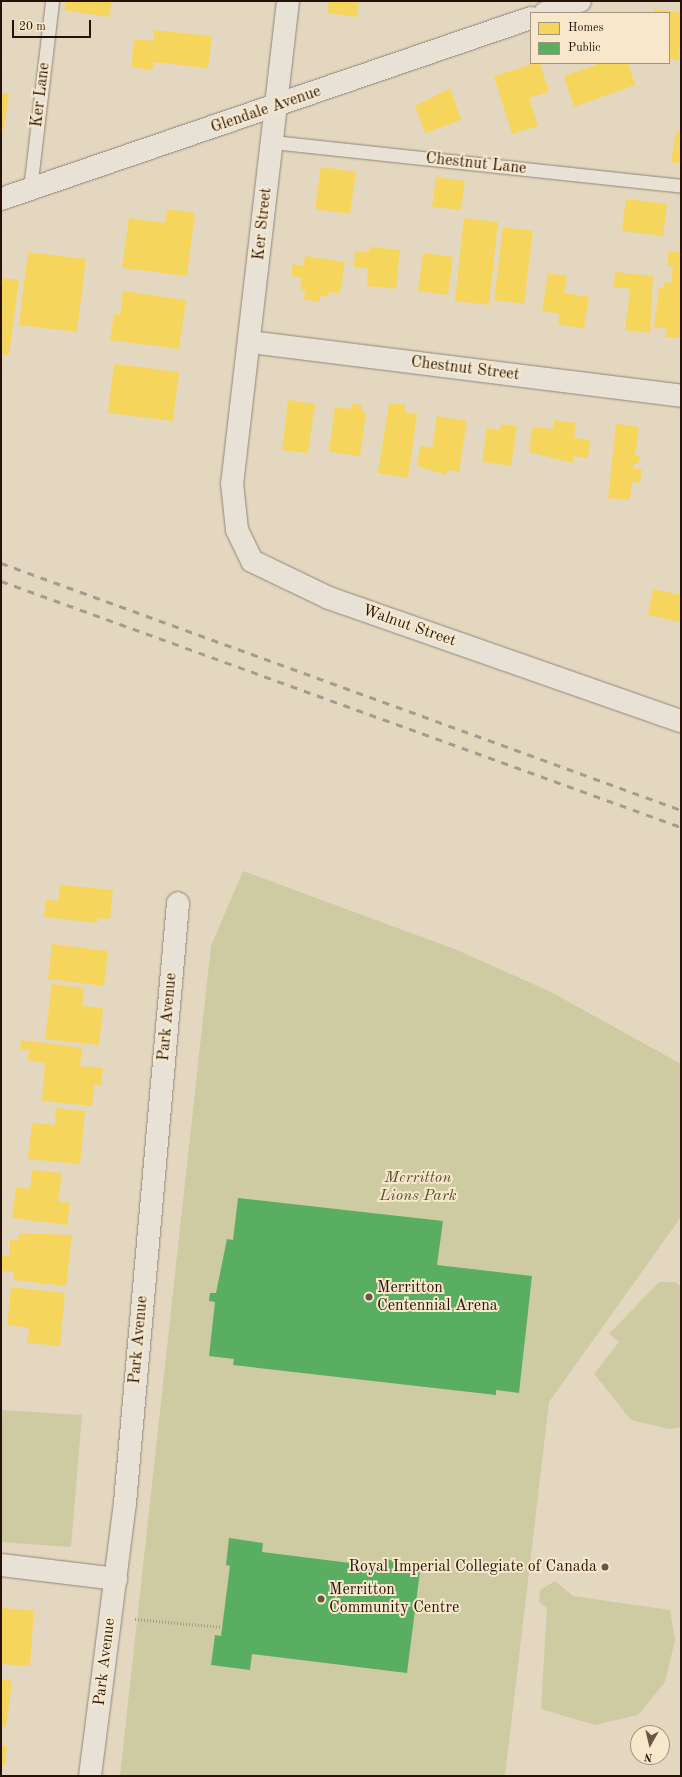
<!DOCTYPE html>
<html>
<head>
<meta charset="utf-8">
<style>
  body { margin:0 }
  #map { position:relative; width:682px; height:1777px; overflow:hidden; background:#e4d7bf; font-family:"Old Standard TT",serif }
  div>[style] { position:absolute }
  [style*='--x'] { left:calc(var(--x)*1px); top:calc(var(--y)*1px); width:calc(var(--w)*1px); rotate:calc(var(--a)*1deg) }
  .green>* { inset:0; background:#cecaa2 }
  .homes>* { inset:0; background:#f6d55c }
  .public>* { inset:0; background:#5aae61 }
  .path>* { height:2.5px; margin-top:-1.25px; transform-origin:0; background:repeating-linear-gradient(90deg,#a39c91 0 1px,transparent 0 3px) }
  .roads { filter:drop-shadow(0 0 1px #908678) drop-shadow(0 0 1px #908678) }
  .service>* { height:13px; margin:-6.5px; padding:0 6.5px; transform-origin:6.5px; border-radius:6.5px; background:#e8e2d6 }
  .minor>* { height:22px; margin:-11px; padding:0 11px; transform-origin:11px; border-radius:11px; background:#e8e2d6 }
  .secondary>* { height:22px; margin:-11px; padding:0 11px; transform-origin:11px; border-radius:11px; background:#e8e2d6 }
  .rail>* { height:3px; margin-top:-1.5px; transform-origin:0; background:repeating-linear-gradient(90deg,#a39c91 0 7px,transparent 0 14px) }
  .dots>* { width:11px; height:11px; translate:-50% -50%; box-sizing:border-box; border:2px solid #f7e8cc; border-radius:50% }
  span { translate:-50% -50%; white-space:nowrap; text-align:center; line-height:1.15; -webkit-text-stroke:4px #f7e8cc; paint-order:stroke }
  .street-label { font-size:16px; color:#251107 }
  .park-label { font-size:16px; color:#5a4e35; font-style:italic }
  .poi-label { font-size:16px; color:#251107 }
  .left { translate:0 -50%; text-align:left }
  .right { translate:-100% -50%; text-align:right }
  .frame { position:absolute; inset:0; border:2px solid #251107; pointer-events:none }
  .legend { position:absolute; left:530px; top:12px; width:140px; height:52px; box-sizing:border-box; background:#f7e8cc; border:1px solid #a3927d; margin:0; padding:5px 7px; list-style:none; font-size:12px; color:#251107 }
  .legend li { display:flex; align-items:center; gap:8px; height:20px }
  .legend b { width:20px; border:1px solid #a3927d }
  .north { position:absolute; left:630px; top:1725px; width:40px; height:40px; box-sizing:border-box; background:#f7e8cc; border:1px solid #a3927d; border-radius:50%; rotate:188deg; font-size:11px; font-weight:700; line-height:16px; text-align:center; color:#251107 }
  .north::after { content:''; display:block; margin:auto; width:14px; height:18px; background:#685647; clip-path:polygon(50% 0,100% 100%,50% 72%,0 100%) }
  .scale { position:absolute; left:12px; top:20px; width:79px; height:18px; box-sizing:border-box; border:2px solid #251107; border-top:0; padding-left:5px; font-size:12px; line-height:14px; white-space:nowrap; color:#251107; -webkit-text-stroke:3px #f7e8cc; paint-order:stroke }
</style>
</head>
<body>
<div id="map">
  <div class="green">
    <i style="clip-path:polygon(243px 871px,457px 950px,551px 992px,681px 1064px,681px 1217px,549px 1402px,505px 1776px,120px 1776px,211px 946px)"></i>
    <i style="clip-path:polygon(659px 1282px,675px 1282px,681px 1287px,681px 1427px,669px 1429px,631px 1420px,594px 1374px,619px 1342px,609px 1334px)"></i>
    <i style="clip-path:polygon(1px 1410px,82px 1415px,71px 1547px,1px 1542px)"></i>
    <i style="clip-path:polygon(555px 1581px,573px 1596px,670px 1610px,675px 1640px,665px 1682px,638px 1715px,595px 1725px,541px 1709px,547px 1608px,539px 1602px,540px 1590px)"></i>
  </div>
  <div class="homes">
    <i style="clip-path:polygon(66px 1px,112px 1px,109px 17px,64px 10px)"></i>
    <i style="clip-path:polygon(329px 1px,359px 1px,357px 17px,327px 13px)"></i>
    <i style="clip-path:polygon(654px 9px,681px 12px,679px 60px,669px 59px,669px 13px,653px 13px)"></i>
    <i style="clip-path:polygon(154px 30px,212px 36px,208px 68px,154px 62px,153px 70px,131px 67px,134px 39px,153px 41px)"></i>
    <i style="clip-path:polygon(536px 63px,540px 63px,549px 92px,529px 98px,538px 126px,512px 134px,494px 76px)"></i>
    <i style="clip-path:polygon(601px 63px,628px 63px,635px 85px,574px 107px,564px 76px)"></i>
    <i style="clip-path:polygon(450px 88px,461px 120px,425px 133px,415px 106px)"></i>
    <i style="clip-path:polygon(1px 93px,9px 94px,3px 133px,1px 133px)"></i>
    <i style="clip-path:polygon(676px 131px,681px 132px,681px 164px,671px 162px)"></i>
    <i style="clip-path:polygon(321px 167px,356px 172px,350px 214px,315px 209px)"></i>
    <i style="clip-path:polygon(436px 177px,465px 181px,461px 210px,432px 207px)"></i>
    <i style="clip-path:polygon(626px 199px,667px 204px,663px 236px,622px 231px)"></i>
    <i style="clip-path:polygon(167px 209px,195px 213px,187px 276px,122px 268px,129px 218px,165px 223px)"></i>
    <i style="clip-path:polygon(464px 218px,498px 222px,489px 305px,455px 301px)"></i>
    <i style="clip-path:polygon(503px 227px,533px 231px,524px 304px,494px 300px)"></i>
    <i style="clip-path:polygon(370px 247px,400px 250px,396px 289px,367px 286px,368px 268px,354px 267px,355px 251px,369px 252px)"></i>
    <i style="clip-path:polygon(669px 251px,681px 252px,681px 338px,666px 337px,667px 329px,654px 327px,659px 288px,664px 288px,664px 282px,671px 283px,673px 267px,667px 266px)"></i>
    <i style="clip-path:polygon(28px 252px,86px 259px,77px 332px,19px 325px)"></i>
    <i style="clip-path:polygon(423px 253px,453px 257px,448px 295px,418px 291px)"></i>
    <i style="clip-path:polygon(305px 256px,345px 262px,340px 293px,329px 292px,328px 297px,320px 296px,319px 302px,304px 299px,305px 290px,300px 289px,302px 278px,291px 276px,293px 264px,304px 266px)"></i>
    <i style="clip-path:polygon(615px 272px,653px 276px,650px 333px,625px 330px,630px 289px,614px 287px)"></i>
    <i style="clip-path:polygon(548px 273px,567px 276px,564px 293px,589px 297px,584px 329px,558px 324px,560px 314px,542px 311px)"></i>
    <i style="clip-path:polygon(1px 278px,19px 280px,9px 355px,1px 354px)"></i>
    <i style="clip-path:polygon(123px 291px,186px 300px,179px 349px,110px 340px,114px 314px,120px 315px)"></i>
    <i style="clip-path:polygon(114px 364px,179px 372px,173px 421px,108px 413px)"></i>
    <i style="clip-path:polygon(288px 400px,315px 404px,308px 453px,282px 450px)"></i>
    <i style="clip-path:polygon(389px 403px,406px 405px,405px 412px,417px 414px,408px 478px,378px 473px)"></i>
    <i style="clip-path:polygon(352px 404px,362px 405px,361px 411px,366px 412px,360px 456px,329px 452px,335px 407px,351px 409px)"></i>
    <i style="clip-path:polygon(437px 416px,467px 421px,459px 472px,447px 470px,446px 475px,417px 466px,420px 446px,432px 448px)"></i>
    <i style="clip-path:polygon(554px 420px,576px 423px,574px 438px,590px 440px,588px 458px,573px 456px,573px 463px,529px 452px,532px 427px,553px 429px)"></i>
    <i style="clip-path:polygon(501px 424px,517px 426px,511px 466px,482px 462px,487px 428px,500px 430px)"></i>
    <i style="clip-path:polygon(616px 424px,639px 427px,635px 456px,640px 456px,638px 464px,634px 464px,633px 468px,642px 470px,640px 483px,632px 482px,630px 500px,608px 498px)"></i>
    <i style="clip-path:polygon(653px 589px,681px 595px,681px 622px,648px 615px)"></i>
    <i style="clip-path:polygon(60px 885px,113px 890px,110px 919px,98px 918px,97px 923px,44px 917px,46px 900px,58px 901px)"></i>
    <i style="clip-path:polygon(52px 944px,108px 951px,104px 986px,48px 979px)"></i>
    <i style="clip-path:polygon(52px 984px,84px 988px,82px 1006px,103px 1008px,99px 1045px,45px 1039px)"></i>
    <i style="clip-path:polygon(21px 1040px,82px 1048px,80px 1066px,103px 1068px,101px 1086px,94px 1084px,92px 1106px,42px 1101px,45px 1063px,28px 1061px,29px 1050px,20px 1049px)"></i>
    <i style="clip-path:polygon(56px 1108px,85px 1111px,80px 1164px,28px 1159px,32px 1123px,55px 1125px)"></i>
    <i style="clip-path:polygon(32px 1170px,62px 1173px,58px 1201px,70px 1203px,67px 1225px,12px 1218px,16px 1187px,30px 1189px)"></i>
    <i style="clip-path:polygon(19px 1233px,72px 1235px,66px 1286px,14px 1280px,14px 1272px,1px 1271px,1px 1255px,9px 1256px,10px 1240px,18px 1241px)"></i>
    <i style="clip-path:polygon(11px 1287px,65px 1293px,60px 1346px,27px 1343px,29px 1328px,7px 1325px)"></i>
    <i style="clip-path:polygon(1px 1608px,34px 1610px,30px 1666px,1px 1664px)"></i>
    <i style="clip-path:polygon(1px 1679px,12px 1681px,6px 1727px,1px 1726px)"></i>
    <i style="clip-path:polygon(1px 1745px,7px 1746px,5px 1766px,1px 1766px)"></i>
  </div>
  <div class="public">
    <i style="clip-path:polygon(238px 1198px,443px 1221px,437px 1265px,532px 1276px,519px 1393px,496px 1390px,496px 1395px,233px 1365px,234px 1359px,209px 1356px,215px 1302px,209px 1301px,210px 1293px,216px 1293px,227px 1239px,233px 1240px)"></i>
    <i style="clip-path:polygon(229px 1538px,263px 1543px,262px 1552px,382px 1567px,383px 1559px,415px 1563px,414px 1571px,420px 1571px,407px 1673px,252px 1654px,250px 1670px,211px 1665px,215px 1635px,221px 1636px,230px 1566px,226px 1565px)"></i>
  </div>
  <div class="path">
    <i style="--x:135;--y:1619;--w:88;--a:5.2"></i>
  </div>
  <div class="roads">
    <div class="service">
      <i style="--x:272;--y:142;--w:411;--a:6.1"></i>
      <i style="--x:30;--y:189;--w:189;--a:-83.3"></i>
    </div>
    <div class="minor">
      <i style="--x:288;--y:1;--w:485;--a:96.6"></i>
      <i style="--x:232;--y:483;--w:47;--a:83.9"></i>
      <i style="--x:237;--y:530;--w:34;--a:64"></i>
      <i style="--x:252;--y:561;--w:85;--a:25.7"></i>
      <i style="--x:329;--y:598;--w:373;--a:19.3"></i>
      <i style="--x:250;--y:342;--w:434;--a:7.1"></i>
      <i style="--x:1;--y:1565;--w:116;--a:6.9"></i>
      <i style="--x:90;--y:1776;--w:275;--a:-82.7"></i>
      <i style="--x:125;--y:1503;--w:602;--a:-84.95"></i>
    </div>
    <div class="secondary">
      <i style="--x:545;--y:13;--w:37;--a:-19"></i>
      <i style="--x:1;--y:199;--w:560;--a:-18.86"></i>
    </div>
  </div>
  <div class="rail">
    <i style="--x:1;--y:563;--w:723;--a:19.96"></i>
    <i style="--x:1;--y:581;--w:723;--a:19.89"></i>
  </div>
  <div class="dots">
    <i style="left:369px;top:1297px;background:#685647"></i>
    <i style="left:605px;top:1567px;background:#685647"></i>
    <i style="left:321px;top:1599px;background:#685647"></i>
  </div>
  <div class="street-label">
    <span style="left:41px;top:95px;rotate:-83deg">Ker Lane</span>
    <span style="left:266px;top:110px;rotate:-19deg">Glendale Avenue</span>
    <span style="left:476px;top:164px;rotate:6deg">Chestnut Lane</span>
    <span style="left:263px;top:224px;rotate:-84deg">Ker Street</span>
    <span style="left:465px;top:369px;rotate:7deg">Chestnut Street</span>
    <span style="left:409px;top:626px;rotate:19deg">Walnut Street</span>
    <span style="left:168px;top:1017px;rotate:-85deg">Park Avenue</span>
    <span style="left:139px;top:1340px;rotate:-85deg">Park Avenue</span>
    <span style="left:105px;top:1662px;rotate:-83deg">Park Avenue</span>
  </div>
  <div class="park-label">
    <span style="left:418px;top:1187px">Merritton<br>Lions Park</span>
  </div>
  <div class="poi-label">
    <span class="left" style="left:377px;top:1297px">Merritton<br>Centennial Arena</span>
    <span class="right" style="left:597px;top:1567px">Royal Imperial Collegiate of Canada</span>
    <span class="left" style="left:329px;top:1599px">Merritton<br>Community Centre</span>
  </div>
  <div class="frame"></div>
  <ul class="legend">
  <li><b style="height:11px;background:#f6d55c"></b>Homes</li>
  <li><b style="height:11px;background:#5aae61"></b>Public</li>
  </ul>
  <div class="north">N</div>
  <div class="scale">20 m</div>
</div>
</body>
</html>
